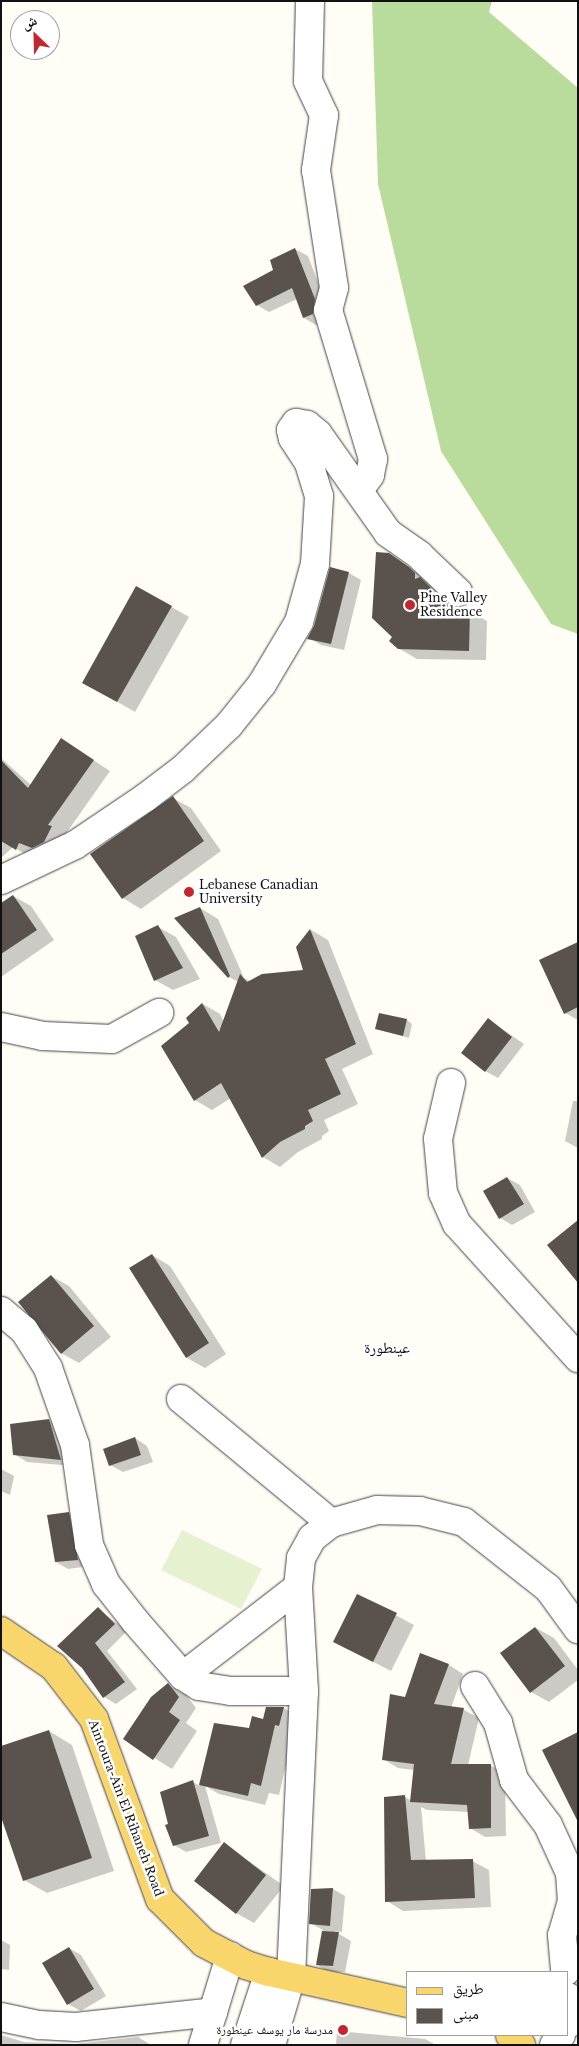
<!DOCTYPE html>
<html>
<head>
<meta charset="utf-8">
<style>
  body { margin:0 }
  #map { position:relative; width:579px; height:2046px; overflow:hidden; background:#fffdf5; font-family:"Libre Baskerville","Noto Naskh Arabic",serif }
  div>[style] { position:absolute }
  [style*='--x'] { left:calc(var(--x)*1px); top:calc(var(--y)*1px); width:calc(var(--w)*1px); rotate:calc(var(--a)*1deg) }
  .forest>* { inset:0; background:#b9dc9c }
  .pitch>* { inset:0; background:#e6f2cf }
  .shadow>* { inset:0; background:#0003 }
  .building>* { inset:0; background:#5a524d }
  .roads { filter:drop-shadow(0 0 1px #444) drop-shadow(0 0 1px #444) }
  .minor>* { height:28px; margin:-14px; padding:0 14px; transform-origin:14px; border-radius:14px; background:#fff }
  .major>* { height:28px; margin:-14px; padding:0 14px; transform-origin:14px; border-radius:14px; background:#f9d66b }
  .dots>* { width:14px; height:14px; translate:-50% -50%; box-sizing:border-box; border:2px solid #fff; border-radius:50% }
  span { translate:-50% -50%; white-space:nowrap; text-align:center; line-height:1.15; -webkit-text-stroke:5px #fff; paint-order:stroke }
  .poi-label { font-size:12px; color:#111 }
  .left { translate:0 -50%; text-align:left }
  .right { translate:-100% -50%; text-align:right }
  .street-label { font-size:12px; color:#111 }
  .quarter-label { font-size:15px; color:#111 }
  .frame { position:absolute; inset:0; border:2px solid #111; pointer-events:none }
  .legend { position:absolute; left:406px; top:1971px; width:162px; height:65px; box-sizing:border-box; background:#fff; border:1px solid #a0a0a0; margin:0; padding:6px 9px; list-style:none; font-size:15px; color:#111 }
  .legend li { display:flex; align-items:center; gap:10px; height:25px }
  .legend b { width:25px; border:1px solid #a0a0a0 }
  .north { position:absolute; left:10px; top:10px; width:50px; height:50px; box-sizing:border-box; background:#fff; border:1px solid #a0a0a0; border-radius:50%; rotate:336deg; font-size:14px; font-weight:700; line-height:20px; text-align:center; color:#111 }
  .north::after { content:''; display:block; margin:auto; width:18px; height:22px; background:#c4262e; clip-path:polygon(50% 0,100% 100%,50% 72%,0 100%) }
</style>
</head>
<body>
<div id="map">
  <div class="forest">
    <i style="clip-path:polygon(372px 1px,492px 1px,489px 12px,578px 88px,578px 634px,551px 624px,441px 451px,378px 184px)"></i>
  </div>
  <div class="pitch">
    <i style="clip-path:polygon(182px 1530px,262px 1569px,241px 1609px,161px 1570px)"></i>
  </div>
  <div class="shadow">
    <i style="clip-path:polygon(295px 249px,308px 256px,327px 306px,325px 321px,316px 325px,304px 318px,297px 299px,269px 312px,257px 305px,275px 270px)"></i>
    <i style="clip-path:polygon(389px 554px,427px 579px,461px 611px,469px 611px,487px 621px,486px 660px,417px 659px,398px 648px,394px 637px)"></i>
    <i style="clip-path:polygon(349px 573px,361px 580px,344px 650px,321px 645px,309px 638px)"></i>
    <i style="clip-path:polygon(137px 587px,189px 617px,135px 712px,83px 682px)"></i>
    <i style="clip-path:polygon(61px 739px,110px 771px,65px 835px,34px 859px,13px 847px,1px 858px,1px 758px,31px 785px)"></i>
    <i style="clip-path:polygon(173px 798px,191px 808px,221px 851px,141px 909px,123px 898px)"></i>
    <i style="clip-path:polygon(13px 896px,31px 906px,54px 940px,1px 977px,1px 904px)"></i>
    <i style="clip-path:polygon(200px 908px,218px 919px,244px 978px,250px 981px,305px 971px,297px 947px,311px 930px,328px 940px,373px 1054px,342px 1069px,358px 1104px,324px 1120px,329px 1131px,322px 1136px,322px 1139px,298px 1152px,280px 1167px,263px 1157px,231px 1098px,212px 1110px,195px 1100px,190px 1023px,203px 1004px,220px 1014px,224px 1022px,238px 982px,229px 977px)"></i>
    <i style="clip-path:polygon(158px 927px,176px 937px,200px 979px,173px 990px,155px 980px)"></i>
    <i style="clip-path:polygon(578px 944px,578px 1020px,565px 1013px)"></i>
    <i style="clip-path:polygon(488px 1019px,524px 1044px,498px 1078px,485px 1071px)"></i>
    <i style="clip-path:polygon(407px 1020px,412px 1024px,409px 1038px,377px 1029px)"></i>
    <i style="clip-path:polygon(573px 1101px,578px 1101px,578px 1148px,565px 1141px)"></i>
    <i style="clip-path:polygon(507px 1178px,520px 1185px,535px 1212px,512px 1225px,500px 1218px)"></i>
    <i style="clip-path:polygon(152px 1255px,170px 1266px,226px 1354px,205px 1368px,187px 1358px,131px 1269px)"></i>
    <i style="clip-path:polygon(51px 1276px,69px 1286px,111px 1337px,79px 1363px,61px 1353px)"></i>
    <i style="clip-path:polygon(49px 1420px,61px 1427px,73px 1466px,27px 1462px,14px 1454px)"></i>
    <i style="clip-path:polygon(135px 1438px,147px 1446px,153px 1462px,123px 1472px,110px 1465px)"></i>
    <i style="clip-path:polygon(1px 1469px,14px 1476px,10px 1495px,1px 1491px)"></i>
    <i style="clip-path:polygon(68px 1513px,81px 1520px,90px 1566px,68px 1569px,56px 1562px)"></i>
    <i style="clip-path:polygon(358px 1595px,414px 1625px,391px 1671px,335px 1642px)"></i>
    <i style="clip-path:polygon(98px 1609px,127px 1631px,107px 1651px,137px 1689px,116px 1704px,104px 1697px,83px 1667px)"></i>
    <i style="clip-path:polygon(536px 1628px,554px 1638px,578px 1670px,578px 1680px,549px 1702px,531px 1692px)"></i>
    <i style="clip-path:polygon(449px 1665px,463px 1674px,451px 1708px,464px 1710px,479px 1718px,468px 1765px,490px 1765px,505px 1774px,506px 1836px,485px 1837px,470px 1828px,469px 1812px,427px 1810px,421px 1807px,426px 1861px,472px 1861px,489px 1870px,491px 1907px,403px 1911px,387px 1901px,405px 1797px,412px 1801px,414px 1770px,398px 1768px,383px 1759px,406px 1698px)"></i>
    <i style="clip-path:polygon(168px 1685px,186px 1695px,196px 1708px,186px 1723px,197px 1731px,172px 1769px,124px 1739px)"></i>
    <i style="clip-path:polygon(284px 1708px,301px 1718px,293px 1735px,279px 1795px,269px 1793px,265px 1805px,219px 1794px,205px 1786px,221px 1843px,186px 1852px,174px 1845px,169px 1825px,193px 1782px,200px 1786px,215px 1725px,250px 1729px)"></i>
    <i style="clip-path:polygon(49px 1731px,72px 1745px,114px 1871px,47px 1893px,24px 1880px)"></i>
    <i style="clip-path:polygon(225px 1844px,284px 1886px,254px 1923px,236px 1913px)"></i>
    <i style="clip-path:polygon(333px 1889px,345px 1896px,342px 1932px,334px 1931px,351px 1941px,345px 1972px,329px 1972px,317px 1965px,323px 1930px,310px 1923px)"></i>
    <i style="clip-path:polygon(1px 1940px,10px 1945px,9px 1970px,1px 1969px)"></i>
    <i style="clip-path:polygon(69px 1948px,81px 1955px,106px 1996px,81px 2011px,68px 2004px)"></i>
    <i style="clip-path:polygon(337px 2031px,425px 2039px,436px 2045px,336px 2045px)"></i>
    <i style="clip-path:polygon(1px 2035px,24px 2042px,75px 2044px,138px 2037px,151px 2045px,1px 2045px)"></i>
  </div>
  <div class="building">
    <i style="clip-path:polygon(295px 248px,315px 299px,313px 314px,303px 318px,292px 288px,256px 306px,243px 286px,273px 270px,270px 260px)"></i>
    <i style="clip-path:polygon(376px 552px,389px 553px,409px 567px,415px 573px,415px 579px,420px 577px,431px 588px,432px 594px,437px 593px,450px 605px,451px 609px,470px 610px,469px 651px,398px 649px,389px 641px,392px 637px,372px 618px)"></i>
    <i style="clip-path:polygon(330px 567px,349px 572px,331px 644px,307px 639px,314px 626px)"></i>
    <i style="clip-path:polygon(136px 586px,172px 606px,117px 702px,82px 683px)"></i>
    <i style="clip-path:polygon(61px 738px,94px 760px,48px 825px,52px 826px,44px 842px,32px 848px,19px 843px,16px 850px,1px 841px,1px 760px,28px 788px)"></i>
    <i style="clip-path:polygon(173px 796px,204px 841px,122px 899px,90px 854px)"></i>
    <i style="clip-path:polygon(13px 895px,37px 930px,1px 954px,1px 903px)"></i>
    <i style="clip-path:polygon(200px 907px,230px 976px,228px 978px,174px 918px)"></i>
    <i style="clip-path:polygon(158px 925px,183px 968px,154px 981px,135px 936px)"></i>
    <i style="clip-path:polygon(310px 929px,356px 1044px,325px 1059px,341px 1094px,308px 1110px,313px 1121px,305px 1126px,305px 1129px,280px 1142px,262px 1158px,221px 1083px,194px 1101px,161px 1046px,189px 1023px,186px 1018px,202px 1003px,219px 1032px,240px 974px,247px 982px,262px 974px,303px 970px,296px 947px)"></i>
    <i style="clip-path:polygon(578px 942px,578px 1007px,564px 1014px,539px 960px)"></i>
    <i style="clip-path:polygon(379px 1013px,407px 1019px,403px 1036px,375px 1029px)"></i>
    <i style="clip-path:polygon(488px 1018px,512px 1037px,485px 1072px,461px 1053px)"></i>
    <i style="clip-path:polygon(507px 1177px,524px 1204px,499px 1219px,483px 1191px)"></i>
    <i style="clip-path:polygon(578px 1220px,578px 1283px,547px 1245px)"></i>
    <i style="clip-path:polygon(152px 1254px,209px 1343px,186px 1358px,129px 1268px)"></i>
    <i style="clip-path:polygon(51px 1275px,94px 1326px,61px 1354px,18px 1302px)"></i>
    <i style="clip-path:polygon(49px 1419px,61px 1460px,13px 1455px,10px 1424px)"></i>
    <i style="clip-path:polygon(135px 1437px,141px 1455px,109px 1466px,103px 1449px)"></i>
    <i style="clip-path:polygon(69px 1512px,78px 1560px,55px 1562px,47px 1515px)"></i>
    <i style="clip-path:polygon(357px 1594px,397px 1613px,373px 1662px,333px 1642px)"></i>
    <i style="clip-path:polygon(98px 1607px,115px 1624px,95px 1643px,125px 1682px,103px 1698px,82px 1668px,57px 1646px)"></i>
    <i style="clip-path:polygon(535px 1627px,565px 1666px,530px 1693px,500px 1653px)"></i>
    <i style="clip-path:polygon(420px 1653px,449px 1664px,434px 1704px,464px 1708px,451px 1764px,491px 1764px,491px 1828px,469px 1829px,467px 1805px,410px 1802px,414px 1764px,382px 1760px,390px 1694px,405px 1697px)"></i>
    <i style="clip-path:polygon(168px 1683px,179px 1697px,169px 1712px,180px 1720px,153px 1760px,123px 1739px,151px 1697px)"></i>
    <i style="clip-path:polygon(266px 1707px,284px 1707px,279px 1726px,275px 1725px,261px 1786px,251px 1783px,248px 1796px,199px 1785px,214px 1723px,249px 1728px,252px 1716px,263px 1719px)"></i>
    <i style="clip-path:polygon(49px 1730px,92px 1858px,23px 1881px,1px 1817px,1px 1746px)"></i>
    <i style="clip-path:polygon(578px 1732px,578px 1822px,542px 1750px)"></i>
    <i style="clip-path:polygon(193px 1780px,209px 1836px,173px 1846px,165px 1825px,168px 1824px,160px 1792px)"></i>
    <i style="clip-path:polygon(405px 1795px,411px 1860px,473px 1859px,475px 1898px,385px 1902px,384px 1797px)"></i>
    <i style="clip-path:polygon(224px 1842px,266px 1875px,236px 1914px,194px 1881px)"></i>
    <i style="clip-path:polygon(333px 1888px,330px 1926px,309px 1924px,311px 1889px)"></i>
    <i style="clip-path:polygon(322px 1931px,339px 1932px,333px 1966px,316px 1965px)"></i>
    <i style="clip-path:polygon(69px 1947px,94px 1989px,67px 2005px,42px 1963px)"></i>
  </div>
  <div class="roads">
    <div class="minor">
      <i style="--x:310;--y:1;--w:80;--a:91.4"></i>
      <i style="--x:308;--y:81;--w:38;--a:65"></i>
      <i style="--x:324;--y:115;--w:56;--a:98.3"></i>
      <i style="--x:316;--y:170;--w:119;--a:81.3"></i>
      <i style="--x:334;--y:288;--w:23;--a:105"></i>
      <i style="--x:328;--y:310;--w:156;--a:73.2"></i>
      <i style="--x:373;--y:459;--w:16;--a:101"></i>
      <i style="--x:370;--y:475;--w:17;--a:126"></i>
      <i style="--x:1;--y:880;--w:82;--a:-25.3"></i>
      <i style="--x:75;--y:845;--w:84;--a:-33.9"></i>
      <i style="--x:145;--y:798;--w:48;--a:-37.3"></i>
      <i style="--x:183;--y:769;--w:64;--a:-43.7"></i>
      <i style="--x:229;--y:725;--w:53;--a:-51.2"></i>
      <i style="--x:262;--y:684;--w:72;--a:-59.2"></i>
      <i style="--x:299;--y:622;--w:60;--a:-74.6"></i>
      <i style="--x:315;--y:564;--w:68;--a:-86.6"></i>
      <i style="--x:319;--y:496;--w:34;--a:-107"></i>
      <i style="--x:309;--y:463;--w:30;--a:-123"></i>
      <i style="--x:293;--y:438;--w:8;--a:-104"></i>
      <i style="--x:291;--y:430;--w:9;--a:-54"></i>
      <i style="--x:296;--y:423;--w:11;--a:10"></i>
      <i style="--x:307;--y:425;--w:14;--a:39"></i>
      <i style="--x:318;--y:434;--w:121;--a:54.7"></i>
      <i style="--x:388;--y:533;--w:38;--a:35"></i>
      <i style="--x:419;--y:555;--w:54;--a:43.5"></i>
      <i style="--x:1;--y:1027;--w:43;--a:12.1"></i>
      <i style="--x:43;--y:1036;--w:69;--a:2.5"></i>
      <i style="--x:112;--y:1039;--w:54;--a:-29"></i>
      <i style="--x:451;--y:1083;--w:57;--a:103.1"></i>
      <i style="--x:438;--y:1139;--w:54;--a:84.7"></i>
      <i style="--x:443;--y:1193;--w:34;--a:66"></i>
      <i style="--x:457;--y:1224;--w:181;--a:47.9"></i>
      <i style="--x:1;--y:1311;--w:30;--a:40"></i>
      <i style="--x:24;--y:1330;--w:45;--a:57.7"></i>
      <i style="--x:48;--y:1368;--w:82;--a:70.7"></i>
      <i style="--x:75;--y:1445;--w:101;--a:82"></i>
      <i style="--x:89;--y:1545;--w:43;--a:66.4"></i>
      <i style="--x:106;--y:1584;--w:47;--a:51.9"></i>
      <i style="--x:135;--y:1621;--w:73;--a:48.9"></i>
      <i style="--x:183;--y:1676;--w:19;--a:32"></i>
      <i style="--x:199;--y:1686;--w:32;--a:9"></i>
      <i style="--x:231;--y:1691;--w:73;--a:0"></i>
      <i style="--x:181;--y:1399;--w:195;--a:39.6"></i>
      <i style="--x:183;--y:1676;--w:145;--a:-37.7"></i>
      <i style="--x:475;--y:1686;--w:44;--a:58.1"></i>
      <i style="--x:498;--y:1723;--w:59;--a:74.3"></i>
      <i style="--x:514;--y:1780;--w:56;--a:52.9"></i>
      <i style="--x:548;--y:1825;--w:53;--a:65.4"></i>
      <i style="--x:570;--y:1873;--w:28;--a:86"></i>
      <i style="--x:572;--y:1901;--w:35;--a:106"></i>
      <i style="--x:562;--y:1935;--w:37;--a:85"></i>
      <i style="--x:568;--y:1997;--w:27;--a:90"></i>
      <i style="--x:1;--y:2017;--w:39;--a:12"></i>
      <i style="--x:39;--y:2025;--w:37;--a:3"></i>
      <i style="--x:76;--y:2027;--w:138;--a:-6.2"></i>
      <i style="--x:203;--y:2045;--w:93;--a:-73.1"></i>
      <i style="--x:245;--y:2045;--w:77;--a:-71.8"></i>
      <i style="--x:271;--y:2045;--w:71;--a:-73.6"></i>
      <i style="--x:291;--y:1977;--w:286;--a:-87.4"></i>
      <i style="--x:304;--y:1691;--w:104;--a:-93.3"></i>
      <i style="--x:298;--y:1587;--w:29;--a:-84"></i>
      <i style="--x:301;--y:1558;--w:23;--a:-61"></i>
      <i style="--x:312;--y:1538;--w:24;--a:-38"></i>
      <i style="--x:331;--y:1523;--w:48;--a:-15.8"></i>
      <i style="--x:377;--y:1510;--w:43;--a:1.3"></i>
      <i style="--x:420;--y:1511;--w:45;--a:14"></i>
      <i style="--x:464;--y:1522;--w:107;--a:38.2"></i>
      <i style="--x:548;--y:1588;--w:51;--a:53.8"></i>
      <i style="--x:554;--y:2045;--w:12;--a:-55"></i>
    </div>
    <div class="major">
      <i style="--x:1;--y:1631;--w:64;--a:34.2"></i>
      <i style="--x:54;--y:1667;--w:66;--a:52.4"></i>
      <i style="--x:94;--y:1719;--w:192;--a:69.9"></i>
      <i style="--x:160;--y:1899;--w:62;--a:45"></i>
      <i style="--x:204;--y:1943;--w:47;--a:27.6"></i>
      <i style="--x:246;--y:1965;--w:24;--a:17"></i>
      <i style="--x:269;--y:1972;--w:142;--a:12.6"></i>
      <i style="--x:510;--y:2035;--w:15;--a:42"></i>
    </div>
  </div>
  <div class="dots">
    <i style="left:410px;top:605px;background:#c4262e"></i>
    <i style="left:189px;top:892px;background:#c4262e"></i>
    <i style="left:343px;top:2030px;background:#c4262e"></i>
  </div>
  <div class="poi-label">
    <span class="left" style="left:420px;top:605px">Pine Valley<br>Residence</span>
    <span class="left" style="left:199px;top:892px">Lebanese Canadian<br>University</span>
    <span class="right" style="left:333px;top:2030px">مدرسة مار يوسف عينطورة</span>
  </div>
  <div class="street-label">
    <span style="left:126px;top:1808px;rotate:69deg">Aintoura-Ain El Rihaneh Road</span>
  </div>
  <div class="quarter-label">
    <span style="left:387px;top:1348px">عينطورة</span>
  </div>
  <div class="frame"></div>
  <ul class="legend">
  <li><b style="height:6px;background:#f9d66b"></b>طريق</li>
  <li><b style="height:14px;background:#5a524d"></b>مبنى</li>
  </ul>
  <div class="north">ش</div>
</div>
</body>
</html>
